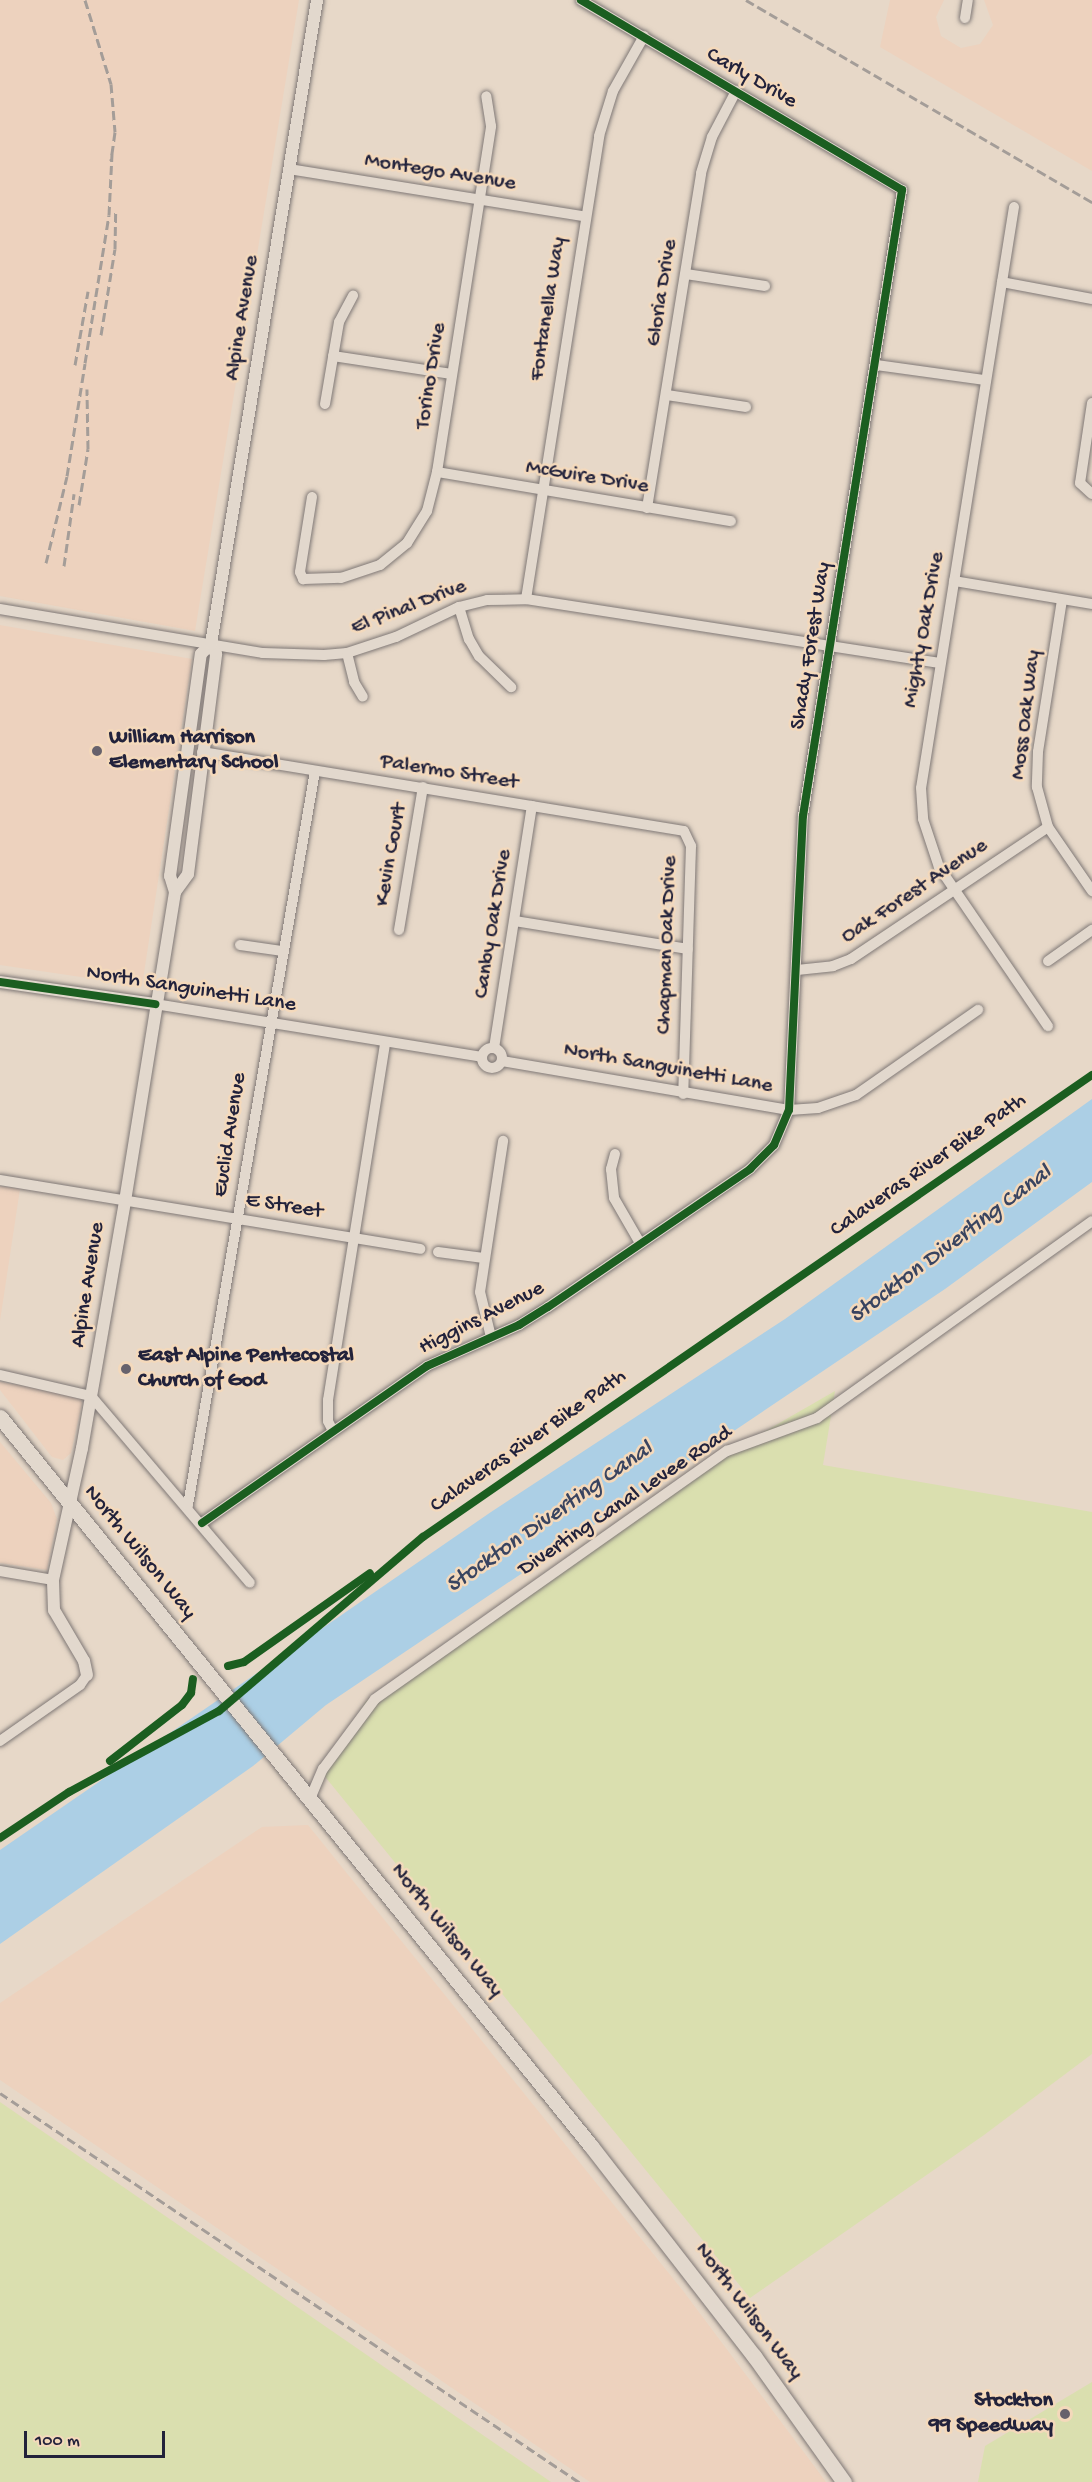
<!DOCTYPE html>
<html>
<head>
<meta charset="utf-8">
<style>
  body { margin:0 }
  #map { position:relative; width:1092px; height:2482px; overflow:hidden; background:#e7d8c8; font-family:"Gochi Hand",sans-serif }
  div>[style] { position:absolute }
  [style*='--x'] { left:calc(var(--x)*1px); top:calc(var(--y)*1px); width:calc(var(--w)*1px); rotate:calc(var(--a)*1deg) }
  .built>* { inset:0; background:#edd2be }
  .green>* { inset:0; background:#dadfaf }
  .water>* { inset:0; background:#accfe5 }
  .roads { filter:drop-shadow(0 0 2px #7f7876) drop-shadow(0 0 2px #7f7876) }
  .minor>* { height:10px; margin:-5px; padding:0 5px; transform-origin:5px; border-radius:5px; background:#e2d8cd }
  .minor>.ring { margin:-5px; padding:0; box-sizing:content-box; background:none; border:10px solid #e2d8cd; border-radius:50% }
  .tertiary>* { height:12px; margin:-6px; padding:0 6px; transform-origin:6px; border-radius:6px; background:#e2d8cd }
  .secondary>* { height:15px; margin:-7.5px; padding:0 7.5px; transform-origin:7.5px; border-radius:7.5px; background:#e2d8cd }
  .rail>* { height:3px; margin-top:-1.5px; transform-origin:0; background:repeating-linear-gradient(90deg,#a49d98 0 9px,transparent 0 13.5px) }
  .cycleway>* { height:8px; margin:-4px; padding:0 4px; transform-origin:4px; border-radius:4px; background:#1b5e20 }
  .dots>* { width:16px; height:16px; translate:-50% -50%; box-sizing:border-box; border:3px solid #f4d9bb; border-radius:50% }
  span { translate:-50% -50%; white-space:nowrap; text-align:center; line-height:1.15; -webkit-text-stroke:5px #f4d9bb; paint-order:stroke }
  .street-label { font-size:22px; color:#22223b }
  .poi-label { font-size:22px; color:#22223b; font-weight:700 }
  .left { translate:0 -50%; text-align:left }
  .right { translate:-100% -50%; text-align:right }
  .water-label { font-size:24px; color:#394460; font-style:italic }
  .scale { position:absolute; left:24px; top:2431px; width:141px; height:27px; box-sizing:border-box; border:3px solid #22223b; border-top:0; padding-left:8px; font-size:18px; line-height:21px; white-space:nowrap; color:#22223b; -webkit-text-stroke:4px #f4d9bb; paint-order:stroke }
</style>
</head>
<body>
<div id="map">
  <div class="built">
    <i style="clip-path:polygon(0 0,299px 0,195px 631px,0 596px)"></i>
    <i style="clip-path:polygon(890px 0,944px 0,936px 17px,941px 36px,961px 48px,980px 44px,993px 25px,984px 0,1092px 0,1092px 171px,880px 47px)"></i>
    <i style="clip-path:polygon(0 625px,192px 659px,142px 986px,0 965px)"></i>
    <i style="clip-path:polygon(0 1186px,20px 1189px,0 1321px)"></i>
    <i style="clip-path:polygon(0 1382px,79px 1394px,82px 1403px,71px 1453px,63px 1460px,52px 1457px,0 1390px)"></i>
    <i style="clip-path:polygon(0 1442px,51px 1503px,57px 1519px,47px 1570px,0 1563px)"></i>
    <i style="clip-path:polygon(308px 1825px,684px 2292px,826px 2482px,590px 2482px,0 2080px,0 2003px,262px 1827px)"></i>
  </div>
  <div class="green">
    <i style="clip-path:polygon(835px 1391px,823px 1465px,1092px 1512px,1092px 2054px,984px 2135px,750px 2298px,322px 1773px,366px 1701px,748px 1441px)"></i>
    <i style="clip-path:polygon(0 2102px,551px 2482px,0 2482px)"></i>
    <i style="clip-path:polygon(1092px 2382px,1092px 2482px,978px 2482px,985px 2446px)"></i>
  </div>
  <div class="water">
    <i style="clip-path:polygon(1092px 1099px,1092px 1182px,945px 1289px,326px 1705px,253px 1766px,0 1944px,0 1850px,491px 1512px,785px 1319px)"></i>
  </div>
  <div class="roads">
    <div class="minor">
      <i style="--x:965;--y:18;--w:18;--a:-81"></i>
      <i style="--x:289;--y:169;--w:299;--a:9.1"></i>
      <i style="--x:1014;--y:207;--w:588;--a:99.09"></i>
      <i style="--x:921;--y:788;--w:31;--a:86"></i>
      <i style="--x:923;--y:819;--w:51;--a:71.6"></i>
      <i style="--x:939;--y:867;--w:193;--a:55.6"></i>
      <i style="--x:686;--y:274;--w:80;--a:8.6"></i>
      <i style="--x:1002;--y:282;--w:92;--a:10.7"></i>
      <i style="--x:333;--y:356;--w:120;--a:8.6"></i>
      <i style="--x:876;--y:365;--w:109;--a:7.9"></i>
      <i style="--x:667;--y:395;--w:80;--a:8.6"></i>
      <i style="--x:1092;--y:403;--w:81;--a:98.5"></i>
      <i style="--x:1080;--y:483;--w:16;--a:43"></i>
      <i style="--x:325;--y:404;--w:83;--a:-80.3"></i>
      <i style="--x:339;--y:322;--w:30;--a:-62"></i>
      <i style="--x:437;--y:472;--w:298;--a:9.5"></i>
      <i style="--x:312;--y:497;--w:76;--a:99.1"></i>
      <i style="--x:300;--y:572;--w:8;--a:67"></i>
      <i style="--x:303;--y:579;--w:38;--a:-2"></i>
      <i style="--x:341;--y:578;--w:41;--a:-18.4"></i>
      <i style="--x:380;--y:565;--w:35;--a:-39"></i>
      <i style="--x:407;--y:543;--w:38;--a:-58"></i>
      <i style="--x:427;--y:511;--w:40;--a:-75.6"></i>
      <i style="--x:437;--y:472;--w:350;--a:-81.1"></i>
      <i style="--x:491;--y:126;--w:30;--a:-99"></i>
      <i style="--x:647;--y:508;--w:339;--a:-80.8"></i>
      <i style="--x:701;--y:173;--w:38;--a:-73"></i>
      <i style="--x:712;--y:137;--w:52;--a:-62.4"></i>
      <i style="--x:954;--y:581;--w:140;--a:9.5"></i>
      <i style="--x:526;--y:599;--w:469;--a:-81"></i>
      <i style="--x:599;--y:136;--w:47;--a:-72.7"></i>
      <i style="--x:613;--y:91;--w:63;--a:-60.6"></i>
      <i style="--x:1062;--y:600;--w:154;--a:99"></i>
      <i style="--x:1038;--y:752;--w:35;--a:92"></i>
      <i style="--x:1037;--y:787;--w:41;--a:74.6"></i>
      <i style="--x:1048;--y:827;--w:78;--a:55.5"></i>
      <i style="--x:459;--y:607;--w:34;--a:73"></i>
      <i style="--x:469;--y:639;--w:20;--a:60"></i>
      <i style="--x:479;--y:656;--w:45;--a:44.1"></i>
      <i style="--x:0;--y:609;--w:267;--a:9.5"></i>
      <i style="--x:263;--y:653;--w:61;--a:1.9"></i>
      <i style="--x:324;--y:655;--w:23;--a:-5"></i>
      <i style="--x:347;--y:653;--w:52;--a:-18.1"></i>
      <i style="--x:396;--y:637;--w:70;--a:-25.5"></i>
      <i style="--x:459;--y:607;--w:29;--a:-14"></i>
      <i style="--x:487;--y:600;--w:39;--a:-1"></i>
      <i style="--x:526;--y:599;--w:417;--a:8.8"></i>
      <i style="--x:347;--y:653;--w:30;--a:76"></i>
      <i style="--x:354;--y:682;--w:17;--a:59"></i>
      <i style="--x:202;--y:752;--w:488;--a:9.3"></i>
      <i style="--x:684;--y:831;--w:17;--a:65"></i>
      <i style="--x:691;--y:846;--w:248;--a:91.8"></i>
      <i style="--x:515;--y:921;--w:175;--a:9.2"></i>
      <i style="--x:399;--y:930;--w:145;--a:-80.5"></i>
      <i style="--x:240;--y:945;--w:42;--a:8.1"></i>
      <i style="--x:1048;--y:961;--w:54;--a:-35.2"></i>
      <i style="--x:797;--y:970;--w:36;--a:-6"></i>
      <i style="--x:833;--y:966;--w:19;--a:-21"></i>
      <i style="--x:851;--y:959;--w:237;--a:-33.8"></i>
      <i style="--x:155;--y:1004;--w:331;--a:9.2"></i>
      <i class="ring" style="left:482px;top:1048px;width:10px;height:10px"></i>
      <i style="--x:494;--y:1048;--w:245;--a:-81.1"></i>
      <i style="--x:502;--y:1061;--w:291;--a:9.7"></i>
      <i style="--x:789;--y:1110;--w:29;--a:-4"></i>
      <i style="--x:818;--y:1108;--w:40;--a:-18.9"></i>
      <i style="--x:856;--y:1095;--w:149;--a:-34.9"></i>
      <i style="--x:615;--y:1154;--w:16;--a:105"></i>
      <i style="--x:611;--y:1169;--w:29;--a:84"></i>
      <i style="--x:614;--y:1198;--w:52;--a:60"></i>
      <i style="--x:0;--y:1180;--w:426;--a:9.3"></i>
      <i style="--x:438;--y:1252;--w:46;--a:7.4"></i>
      <i style="--x:491;--y:1337;--w:46;--a:-103.7"></i>
      <i style="--x:480;--y:1292;--w:153;--a:-81.3"></i>
      <i style="--x:0;--y:1375;--w:93;--a:13"></i>
      <i style="--x:91;--y:1396;--w:245;--a:49.6"></i>
      <i style="--x:333;--y:1431;--w:11;--a:-117"></i>
      <i style="--x:328;--y:1421;--w:21;--a:-90"></i>
      <i style="--x:328;--y:1400;--w:362;--a:-80.9"></i>
      <i style="--x:188;--y:1505;--w:745;--a:-80.18"></i>
      <i style="--x:202;--y:1523;--w:274;--a:-34.9"></i>
      <i style="--x:427;--y:1366;--w:101;--a:-24"></i>
      <i style="--x:519;--y:1325;--w:34;--a:-32"></i>
      <i style="--x:548;--y:1307;--w:245;--a:-34.3"></i>
      <i style="--x:750;--y:1169;--w:34;--a:-45"></i>
      <i style="--x:774;--y:1145;--w:38;--a:-67"></i>
      <i style="--x:789;--y:1110;--w:294;--a:-87.3"></i>
      <i style="--x:803;--y:816;--w:634;--a:-81.01"></i>
      <i style="--x:902;--y:190;--w:373;--a:-149.4"></i>
      <i style="--x:0;--y:1571;--w:54;--a:9.6"></i>
      <i style="--x:0;--y:1741;--w:98;--a:-35"></i>
      <i style="--x:80;--y:1685;--w:12;--a:-55"></i>
      <i style="--x:310;--y:1799;--w:33;--a:-67"></i>
      <i style="--x:323;--y:1769;--w:87;--a:-53.4"></i>
      <i style="--x:375;--y:1699;--w:431;--a:-35.2"></i>
      <i style="--x:727;--y:1451;--w:96;--a:-20.1"></i>
      <i style="--x:817;--y:1418;--w:338;--a:-35.6"></i>
    </div>
    <div class="tertiary">
      <i style="--x:175;--y:892;--w:22;--a:-54"></i>
      <i style="--x:188;--y:874;--w:222;--a:-82.7"></i>
      <i style="--x:216;--y:654;--w:11;--a:-117"></i>
      <i style="--x:0;--y:982;--w:157;--a:8.1"></i>
      <i style="--x:87;--y:1675;--w:14;--a:-102"></i>
      <i style="--x:84;--y:1661;--w:59;--a:-120.5"></i>
      <i style="--x:54;--y:1610;--w:30;--a:-92"></i>
      <i style="--x:53;--y:1580;--w:135;--a:-77.6"></i>
      <i style="--x:82;--y:1448;--w:251;--a:-80.1"></i>
      <i style="--x:125;--y:1201;--w:313;--a:-80.8"></i>
      <i style="--x:175;--y:892;--w:17;--a:-107"></i>
      <i style="--x:170;--y:876;--w:224;--a:-82.1"></i>
      <i style="--x:201;--y:654;--w:14;--a:-45"></i>
      <i style="--x:211;--y:644;--w:653;--a:-80.65"></i>
    </div>
    <div class="secondary">
      <i style="--x:0;--y:1417;--w:938;--a:50.97"></i>
      <i style="--x:591;--y:2146;--w:266;--a:52.2"></i>
      <i style="--x:754;--y:2356;--w:155;--a:54.5"></i>
    </div>
  </div>
  <div class="rail">
    <i style="--x:85;--y:0;--w:88;--a:72.8"></i>
    <i style="--x:111;--y:84;--w:48;--a:85.2"></i>
    <i style="--x:115;--y:132;--w:29;--a:98"></i>
    <i style="--x:746;--y:0;--w:401;--a:30.3"></i>
    <i style="--x:101;--y:335;--w:87;--a:-80.8"></i>
    <i style="--x:115;--y:249;--w:39;--a:-89"></i>
    <i style="--x:75;--y:365;--w:75;--a:-80"></i>
    <i style="--x:79;--y:505;--w:57;--a:-80.9"></i>
    <i style="--x:88;--y:449;--w:60;--a:-91"></i>
    <i style="--x:46;--y:563;--w:89;--a:-76.4"></i>
    <i style="--x:67;--y:476;--w:114;--a:-80.9"></i>
    <i style="--x:85;--y:363;--w:150;--a:-80.8"></i>
    <i style="--x:109;--y:215;--w:61;--a:-87.2"></i>
    <i style="--x:64;--y:566;--w:73;--a:-82.1"></i>
    <i style="--x:0;--y:2093;--w:698;--a:33.9"></i>
  </div>
  <div class="cycleway">
    <i style="--x:0;--y:982;--w:157;--a:8.1"></i>
    <i style="--x:202;--y:1523;--w:274;--a:-34.9"></i>
    <i style="--x:427;--y:1366;--w:101;--a:-24"></i>
    <i style="--x:519;--y:1325;--w:34;--a:-32"></i>
    <i style="--x:548;--y:1307;--w:245;--a:-34.3"></i>
    <i style="--x:750;--y:1169;--w:34;--a:-45"></i>
    <i style="--x:774;--y:1145;--w:38;--a:-67"></i>
    <i style="--x:789;--y:1110;--w:294;--a:-87.3"></i>
    <i style="--x:803;--y:816;--w:634;--a:-81.01"></i>
    <i style="--x:902;--y:190;--w:373;--a:-149.4"></i>
    <i style="--x:228;--y:1666;--w:16;--a:-14"></i>
    <i style="--x:244;--y:1662;--w:154;--a:-35.2"></i>
    <i style="--x:110;--y:1761;--w:91;--a:-37.9"></i>
    <i style="--x:182;--y:1705;--w:15;--a:-53"></i>
    <i style="--x:191;--y:1693;--w:14;--a:-82"></i>
    <i style="--x:0;--y:1838;--w:83;--a:-33.7"></i>
    <i style="--x:69;--y:1792;--w:170;--a:-28.4"></i>
    <i style="--x:219;--y:1711;--w:268;--a:-40.5"></i>
    <i style="--x:423;--y:1537;--w:813;--a:-34.63"></i>
  </div>
  <div class="dots">
    <i style="left:97px;top:751px;background:#67626c"></i>
    <i style="left:126px;top:1369px;background:#67626c"></i>
    <i style="left:1065px;top:2414px;background:#67626c"></i>
  </div>
  <div class="street-label">
    <span style="left:751px;top:79px;rotate:30deg">Carly Drive</span>
    <span style="left:440px;top:173px;rotate:9deg">Montego Avenue</span>
    <span style="left:663px;top:293px;rotate:-81deg">Gloria Drive</span>
    <span style="left:549px;top:309px;rotate:-81deg">Fontanella Way</span>
    <span style="left:243px;top:318px;rotate:-81deg">Alpine Avenue</span>
    <span style="left:432px;top:376px;rotate:-81deg">Torino Drive</span>
    <span style="left:587px;top:478px;rotate:9deg">McGuire Drive</span>
    <span style="left:409px;top:608px;rotate:-21deg">El Pinal Drive</span>
    <span style="left:925px;top:630px;rotate:-80deg">Mighty Oak Drive</span>
    <span style="left:812px;top:646px;rotate:-81deg">Shady Forest Way</span>
    <span style="left:1027px;top:715px;rotate:-83deg">Moss Oak Way</span>
    <span style="left:449px;top:773px;rotate:9deg">Palermo Street</span>
    <span style="left:392px;top:855px;rotate:-80deg">Kevin Court</span>
    <span style="left:915px;top:892px;rotate:-34deg">Oak Forest Avenue</span>
    <span style="left:494px;top:924px;rotate:-81deg">Canby Oak Drive</span>
    <span style="left:668px;top:945px;rotate:-88deg">Chapman Oak Drive</span>
    <span style="left:191px;top:990px;rotate:9deg">North Sanguinetti Lane</span>
    <span style="left:668px;top:1069px;rotate:10deg">North Sanguinetti Lane</span>
    <span style="left:231px;top:1135px;rotate:-81deg">Euclid Avenue</span>
    <span style="left:929px;top:1166px;rotate:-35deg">Calaveras River Bike Path</span>
    <span style="left:284px;top:1207px;rotate:9deg">E Street</span>
    <span style="left:89px;top:1285px;rotate:-81deg">Alpine Avenue</span>
    <span style="left:482px;top:1319px;rotate:-27deg">Higgins Avenue</span>
    <span style="left:529px;top:1442px;rotate:-35deg">Calaveras River Bike Path</span>
    <span style="left:626px;top:1502px;rotate:-34deg">Diverting Canal Levee Road</span>
    <span style="left:139px;top:1553px;rotate:51deg">North Wilson Way</span>
    <span style="left:446px;top:1931px;rotate:51deg">North Wilson Way</span>
    <span style="left:748px;top:2312px;rotate:53deg">North Wilson Way</span>
  </div>
  <div class="poi-label">
    <span class="left" style="left:109px;top:751px">William Harrison<br>Elementary School</span>
    <span class="left" style="left:138px;top:1369px">East Alpine Pentecostal<br>Church of God</span>
    <span class="right" style="left:1053px;top:2414px">Stockton<br>99 Speedway</span>
  </div>
  <div class="water-label">
    <span style="left:951px;top:1245px;rotate:-37deg">Stockton Diverting Canal</span>
    <span style="left:550px;top:1518px;rotate:-35deg">Stockton Diverting Canal</span>
  </div>
  <div class="scale">100 m</div>
</div>
</body>
</html>
